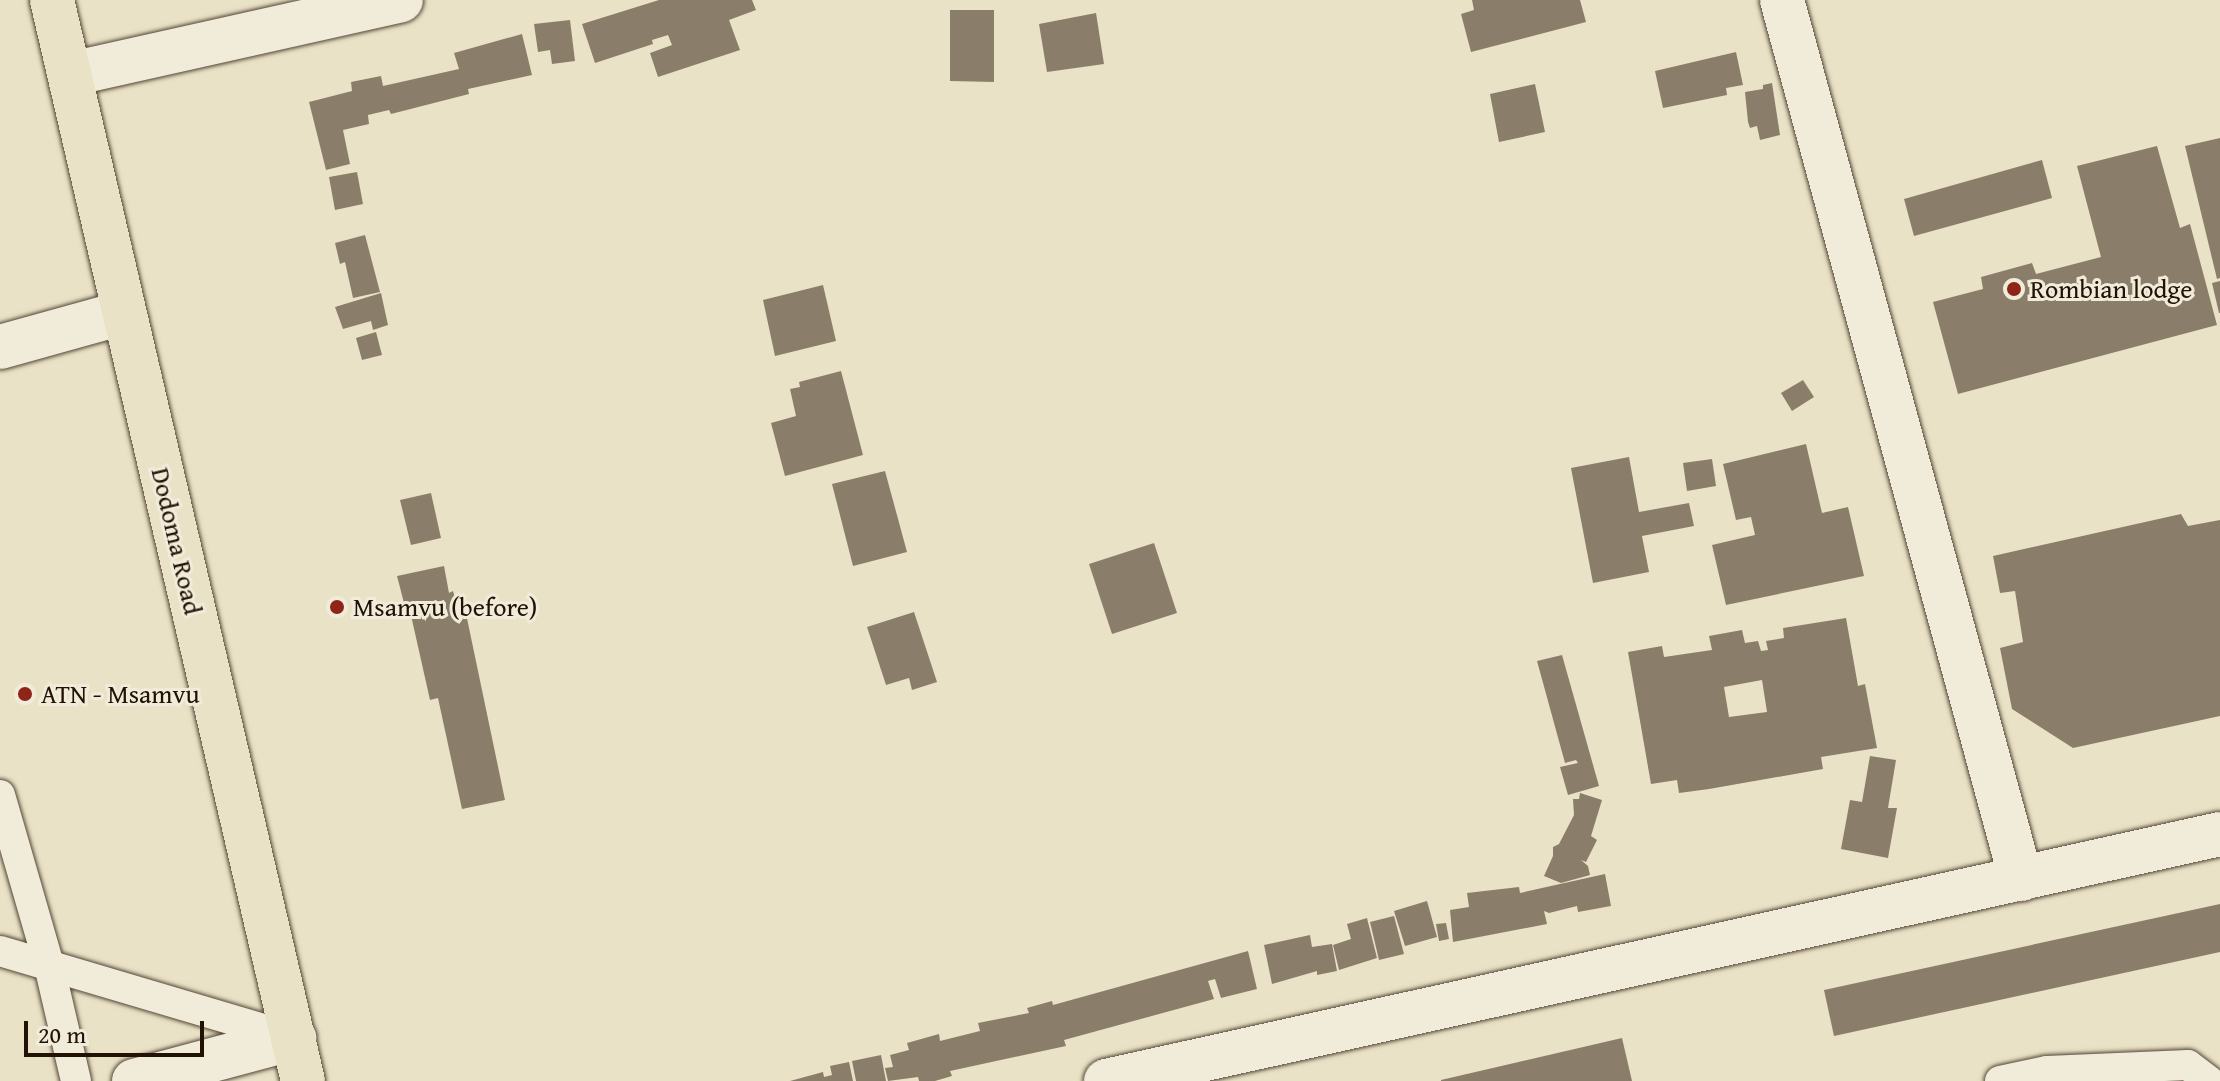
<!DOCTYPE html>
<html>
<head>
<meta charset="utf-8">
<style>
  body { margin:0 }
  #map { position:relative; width:2220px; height:1081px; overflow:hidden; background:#eae2c6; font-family:"Gentium Book Plus",serif }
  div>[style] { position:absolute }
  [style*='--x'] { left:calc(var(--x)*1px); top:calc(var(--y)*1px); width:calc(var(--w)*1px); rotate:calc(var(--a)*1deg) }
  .building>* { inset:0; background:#8a7e6a }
  .roads { filter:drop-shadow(0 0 2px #544636) drop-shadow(0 0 2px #544636) }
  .service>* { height:30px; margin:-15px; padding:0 15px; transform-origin:15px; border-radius:15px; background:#f1ecda }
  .minor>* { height:44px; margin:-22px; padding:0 22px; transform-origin:22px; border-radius:22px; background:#f1ecda }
  .trunk>* { height:44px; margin:-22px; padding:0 22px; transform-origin:22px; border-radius:22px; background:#eae2c6 }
  .dots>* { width:22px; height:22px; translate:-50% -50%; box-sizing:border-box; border:4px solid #f1ecda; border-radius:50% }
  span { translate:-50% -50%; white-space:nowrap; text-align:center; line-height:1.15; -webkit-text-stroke:6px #f1ecda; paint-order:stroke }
  .poi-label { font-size:26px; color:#221206 }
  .left { translate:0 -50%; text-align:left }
  .street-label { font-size:26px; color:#221206 }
  .scale { position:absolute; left:24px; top:1021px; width:180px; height:36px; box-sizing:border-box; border:4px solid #221206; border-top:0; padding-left:10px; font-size:24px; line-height:28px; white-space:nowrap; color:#221206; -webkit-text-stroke:6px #f1ecda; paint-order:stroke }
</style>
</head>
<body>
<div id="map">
  <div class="building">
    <i style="clip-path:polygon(659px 0,752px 0,756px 10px,729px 20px,740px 50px,658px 77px,650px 53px,672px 45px,668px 35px,652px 40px,653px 44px,595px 63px,582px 24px)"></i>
    <i style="clip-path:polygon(1472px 0,1580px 0,1586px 22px,1471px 52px,1461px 14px,1474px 10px)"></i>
    <i style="clip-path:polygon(950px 10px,994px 10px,994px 82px,950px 81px)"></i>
    <i style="clip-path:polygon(1096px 13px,1104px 64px,1047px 72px,1039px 24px)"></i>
    <i style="clip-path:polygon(570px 20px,575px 61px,552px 64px,550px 50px,538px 52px,534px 24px)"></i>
    <i style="clip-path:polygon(522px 34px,532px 75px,468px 89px,469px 94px,391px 114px,389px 110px,368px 115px,369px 124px,343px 130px,350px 164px,326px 170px,309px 102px,352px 91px,351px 82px,381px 76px,383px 86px,459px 69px,454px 53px)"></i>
    <i style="clip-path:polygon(1736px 52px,1743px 85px,1726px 88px,1727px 95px,1663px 108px,1655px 71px)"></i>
    <i style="clip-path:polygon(1772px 83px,1780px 135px,1760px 140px,1757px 126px,1750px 128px,1748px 122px,1745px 92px,1763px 89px,1763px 85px)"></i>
    <i style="clip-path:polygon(1535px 84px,1545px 132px,1499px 142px,1490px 94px)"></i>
    <i style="clip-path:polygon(2220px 138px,2220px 278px,2217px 279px,2185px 146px)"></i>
    <i style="clip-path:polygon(2157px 146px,2180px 228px,2190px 224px,2217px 325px,1958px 394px,1933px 302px,1983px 289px,1981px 277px,2032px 263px,2036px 274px,2101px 257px,2077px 166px)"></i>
    <i style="clip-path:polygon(2042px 160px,2052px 198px,1914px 236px,1904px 199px)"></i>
    <i style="clip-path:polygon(357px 172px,363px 204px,335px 210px,329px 177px)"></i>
    <i style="clip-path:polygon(365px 235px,380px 292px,353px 298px,345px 262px,340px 264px,335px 243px)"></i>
    <i style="clip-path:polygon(2220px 281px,2220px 313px,2219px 313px,2212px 283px)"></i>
    <i style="clip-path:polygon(823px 285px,836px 341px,775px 356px,763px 300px)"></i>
    <i style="clip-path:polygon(381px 293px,388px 325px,373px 330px,371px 321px,343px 329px,335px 307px)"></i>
    <i style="clip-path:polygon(376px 332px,382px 355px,362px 360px,356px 338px)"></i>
    <i style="clip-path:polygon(841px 371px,863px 455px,785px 476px,771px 423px,796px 416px,790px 389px,800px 387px,799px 382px)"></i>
    <i style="clip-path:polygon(1803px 380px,1814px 397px,1792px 411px,1781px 393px)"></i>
    <i style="clip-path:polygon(1806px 444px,1822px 513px,1848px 507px,1864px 576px,1726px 605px,1712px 545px,1755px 535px,1751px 517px,1736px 520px,1723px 464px)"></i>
    <i style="clip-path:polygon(1629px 457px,1639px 512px,1689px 503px,1694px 526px,1642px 536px,1649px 572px,1593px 583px,1571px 468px)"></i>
    <i style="clip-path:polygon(1712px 459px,1716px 486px,1687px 491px,1683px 463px)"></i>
    <i style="clip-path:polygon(885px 471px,907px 552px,853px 566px,832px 484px)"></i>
    <i style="clip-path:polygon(431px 493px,441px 538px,411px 545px,400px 500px)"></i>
    <i style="clip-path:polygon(2181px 514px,2188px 526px,2220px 520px,2220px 716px,2073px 748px,2012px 709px,2000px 648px,2023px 642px,2015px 591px,2000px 593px,1993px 556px)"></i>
    <i style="clip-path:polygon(1154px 543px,1177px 613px,1112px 634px,1089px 564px)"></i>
    <i style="clip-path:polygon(444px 566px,449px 593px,453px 591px,457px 606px,464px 604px,505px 800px,462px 809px,438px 698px,430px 700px,408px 602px,404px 603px,397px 576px)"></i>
    <i style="clip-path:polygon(914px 612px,937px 682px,912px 690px,909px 678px,886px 685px,867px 627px)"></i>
    <i style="clip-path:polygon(evenodd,1846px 618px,1858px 686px,1865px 684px,1877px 748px,1821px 757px,1823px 769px,1709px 789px,1679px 793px,1677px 780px,1651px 784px,1628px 652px,1662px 646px,1664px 657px,1712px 650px,1709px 636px,1742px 630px,1745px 643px,1758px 641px,1761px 651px,1768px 650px,1766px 641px,1784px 638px,1783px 628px,1846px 618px,1762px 680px,1767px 712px,1729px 717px,1724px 687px,1762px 680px)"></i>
    <i style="clip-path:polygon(1562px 655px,1599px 786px,1568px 795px,1560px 767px,1578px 763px,1576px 760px,1565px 763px,1537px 661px)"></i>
    <i style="clip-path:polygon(1870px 756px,1896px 760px,1888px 808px,1897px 808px,1888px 858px,1841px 849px,1850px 800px,1862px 802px)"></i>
    <i style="clip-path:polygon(1580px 793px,1602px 800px,1591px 836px,1597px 840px,1586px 862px,1581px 860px,1588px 866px,1590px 875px,1561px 883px,1544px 876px,1553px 856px,1553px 847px,1559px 844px,1574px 815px,1573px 799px,1579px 799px)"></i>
    <i style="clip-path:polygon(1605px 874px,1611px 906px,1578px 912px,1577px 906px,1549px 913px,1544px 911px,1547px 924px,1453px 942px,1450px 910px,1469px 907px,1467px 893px,1519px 887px,1520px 893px)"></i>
    <i style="clip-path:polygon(1427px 901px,1437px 937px,1405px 946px,1394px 911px)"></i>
    <i style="clip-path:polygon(2220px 904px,2220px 952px,1834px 1036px,1824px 990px)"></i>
    <i style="clip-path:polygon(1394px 916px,1404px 954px,1379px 960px,1370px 922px)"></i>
    <i style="clip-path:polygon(1367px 918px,1377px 958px,1339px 970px,1333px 945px,1351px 939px,1347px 924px)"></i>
    <i style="clip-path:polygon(1446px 923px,1449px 939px,1439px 941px,1436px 924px)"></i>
    <i style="clip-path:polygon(1310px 935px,1312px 947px,1332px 944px,1337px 971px,1317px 975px,1317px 971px,1272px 984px,1264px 945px)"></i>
    <i style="clip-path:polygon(1248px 951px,1257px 989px,1221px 998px,1215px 979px,1208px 981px,1214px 999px,1064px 1040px,1066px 1046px,950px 1071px,952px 1076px,935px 1081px,919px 1081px,918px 1077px,888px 1081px,885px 1068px,893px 1067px,890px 1055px,909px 1050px,907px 1043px,939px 1034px,940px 1041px,980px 1031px,978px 1023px,1029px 1013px,1027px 1008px,1052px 1001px,1053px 1005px)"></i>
    <i style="clip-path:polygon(1622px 1038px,1632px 1081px,1441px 1081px,1441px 1080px)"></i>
    <i style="clip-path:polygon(881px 1055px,886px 1081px,856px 1081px,852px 1061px)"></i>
    <i style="clip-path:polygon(849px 1062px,853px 1081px,790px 1081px,823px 1072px,824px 1077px,832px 1075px,830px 1066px)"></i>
  </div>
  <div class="roads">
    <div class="service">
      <i style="--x:0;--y:795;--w:177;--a:73.9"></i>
      <i style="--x:49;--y:965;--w:119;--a:76.9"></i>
      <i style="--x:0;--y:951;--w:306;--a:16.5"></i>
      <i style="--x:2000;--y:1081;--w:48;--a:-12"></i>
      <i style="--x:2047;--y:1071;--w:141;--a:-2.4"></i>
      <i style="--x:2188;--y:1065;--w:26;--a:37"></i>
    </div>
    <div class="minor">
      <i style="--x:1782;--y:0;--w:911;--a:74.79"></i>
      <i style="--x:71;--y:74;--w:338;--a:-12.6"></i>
      <i style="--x:0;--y:347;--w:128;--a:-15.5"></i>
      <i style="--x:134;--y:1081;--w:166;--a:-15"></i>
      <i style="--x:1106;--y:1081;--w:1141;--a:-12.5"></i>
    </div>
    <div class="trunk">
      <i style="--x:52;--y:0;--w:1110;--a:76.93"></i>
    </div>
  </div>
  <div class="dots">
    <i style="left:2014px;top:289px;background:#8f2418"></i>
    <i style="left:337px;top:607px;background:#8f2418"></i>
    <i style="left:25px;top:694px;background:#8f2418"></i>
  </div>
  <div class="poi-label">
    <span class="left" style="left:2030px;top:289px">Rombian lodge</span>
    <span class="left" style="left:353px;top:607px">Msamvu (before)</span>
    <span class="left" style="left:41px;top:694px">ATN - Msamvu</span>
  </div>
  <div class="street-label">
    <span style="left:177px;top:541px;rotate:77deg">Dodoma Road</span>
  </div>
  <div class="scale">20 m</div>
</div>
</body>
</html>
